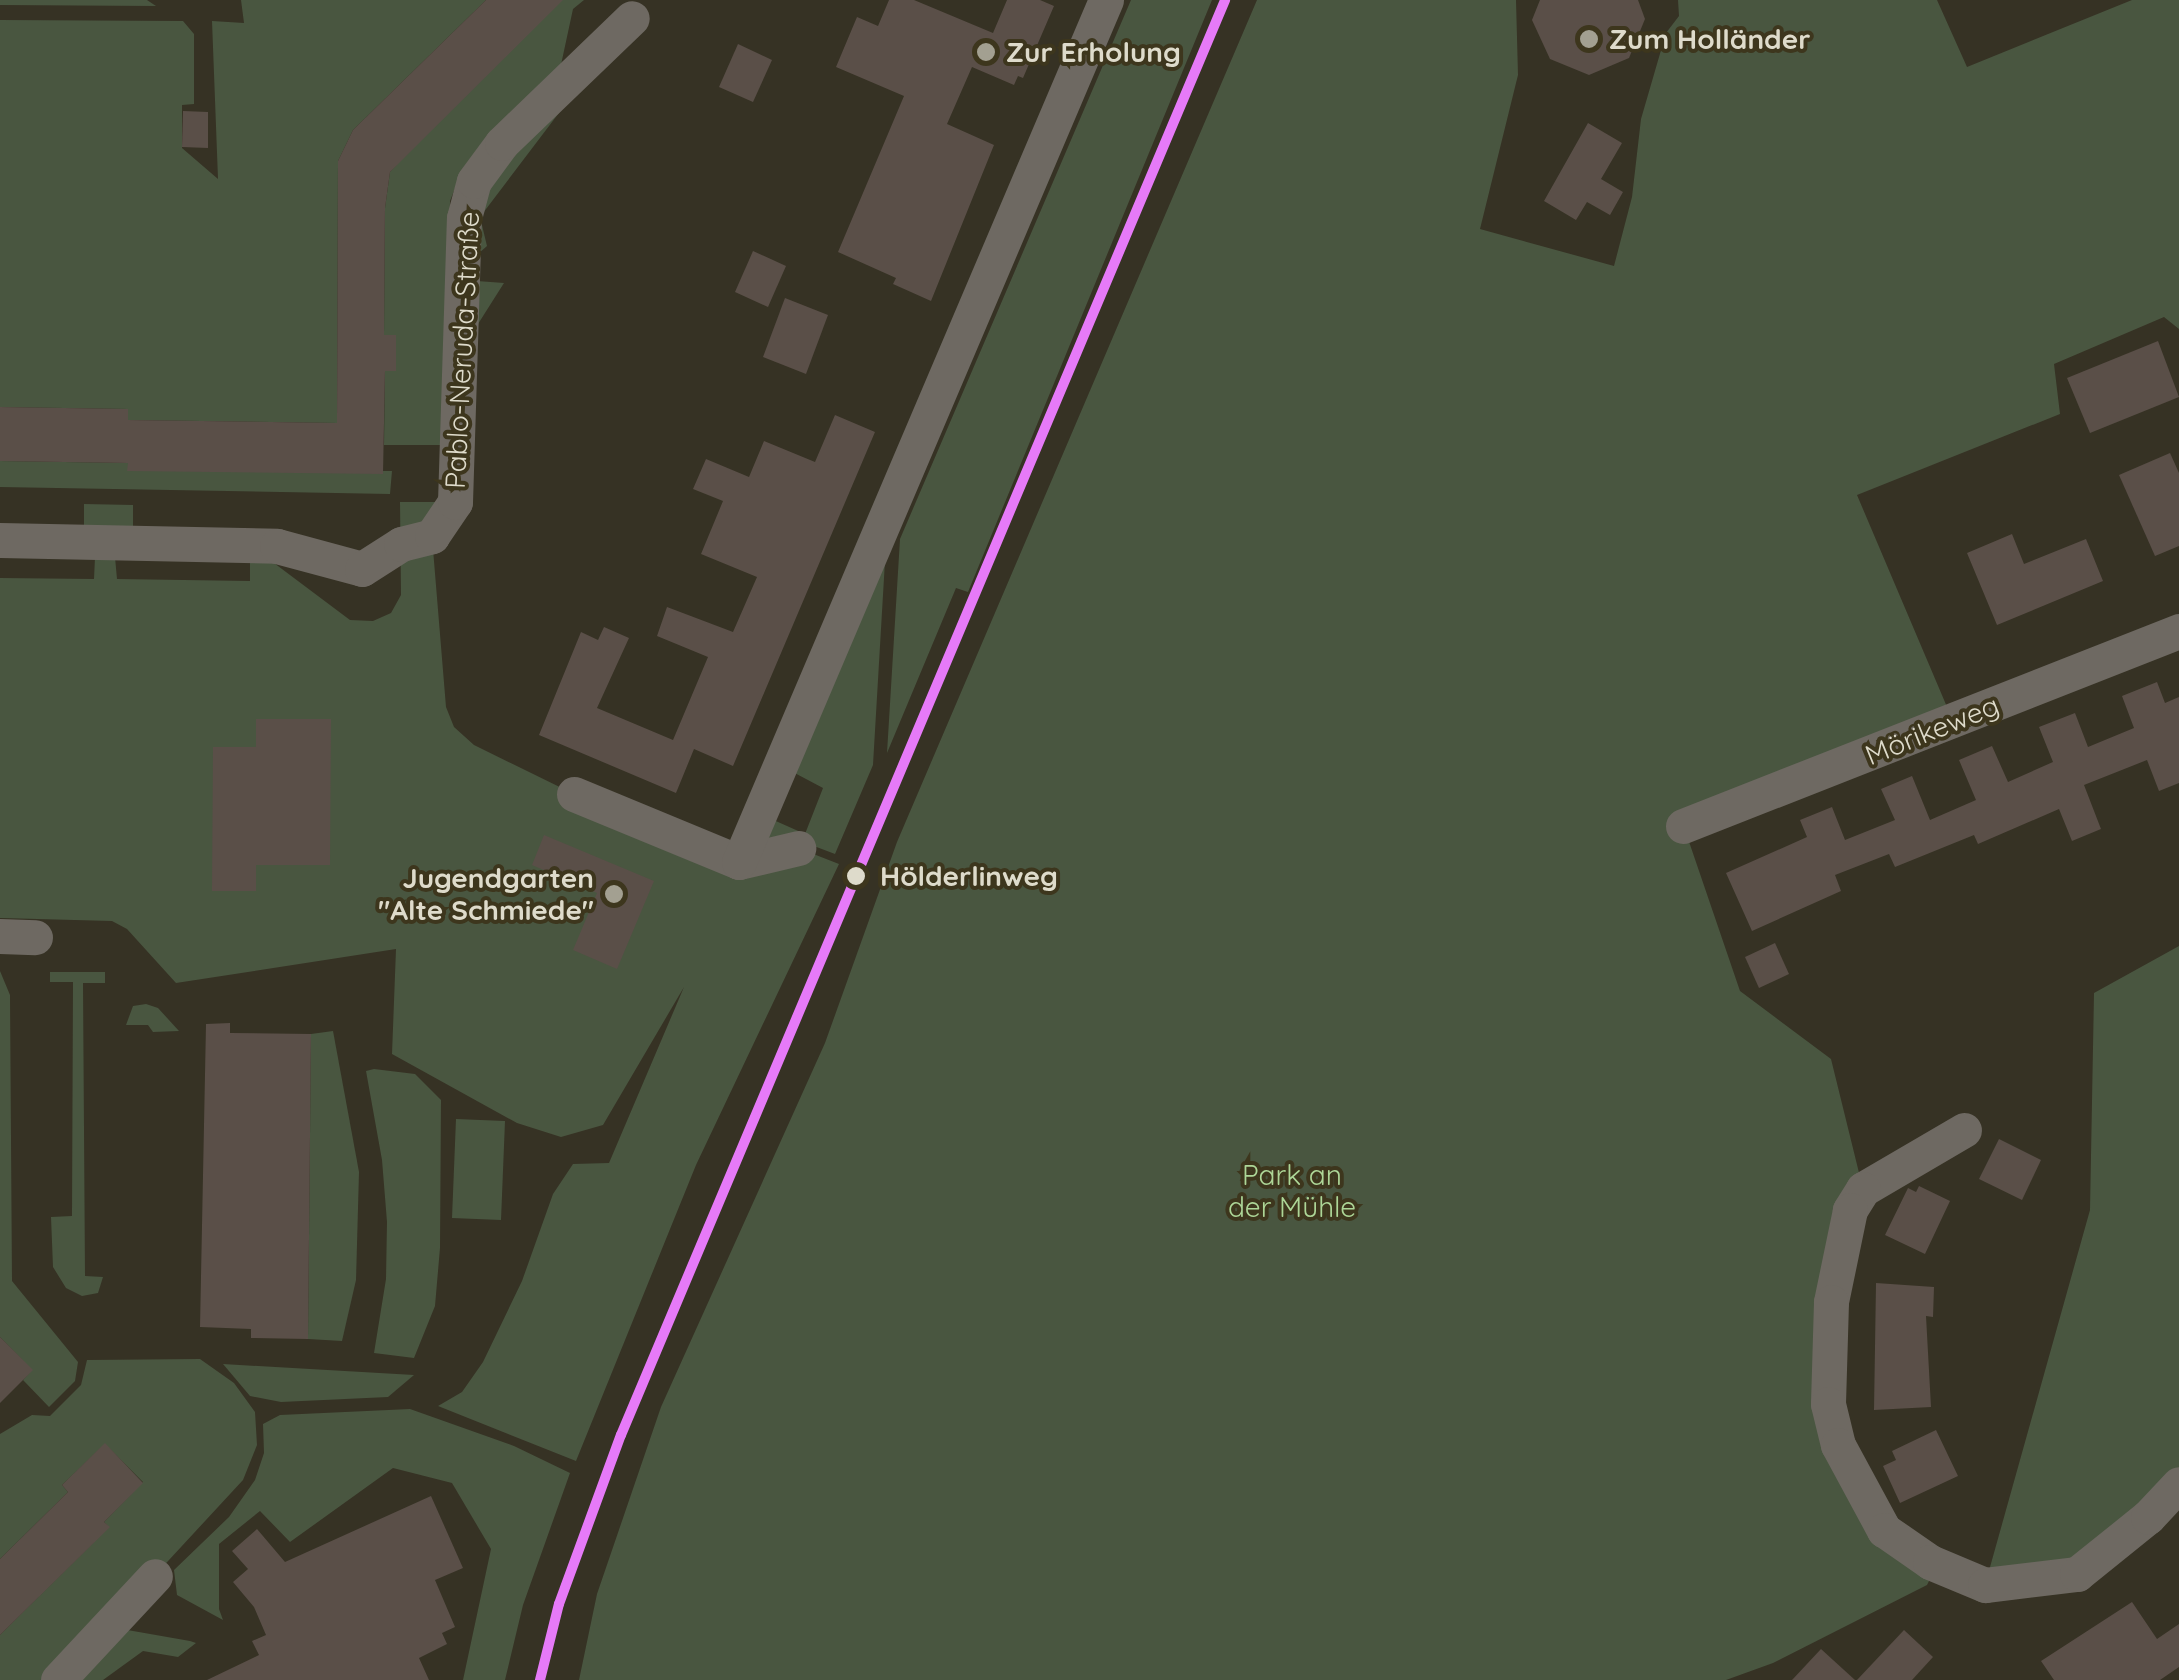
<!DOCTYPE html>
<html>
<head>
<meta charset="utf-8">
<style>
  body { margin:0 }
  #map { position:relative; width:2179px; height:1680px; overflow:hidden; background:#363224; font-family:Quicksand,sans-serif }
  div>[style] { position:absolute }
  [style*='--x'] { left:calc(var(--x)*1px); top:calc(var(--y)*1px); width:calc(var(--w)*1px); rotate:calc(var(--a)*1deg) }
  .green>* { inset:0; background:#495640 }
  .building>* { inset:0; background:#5a4f48 }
  .street>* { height:35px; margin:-17.5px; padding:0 17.5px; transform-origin:17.5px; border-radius:17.5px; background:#6e6962 }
  .tram-1>* { height:10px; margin:-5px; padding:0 5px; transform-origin:5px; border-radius:5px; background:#e67af8 }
  .dots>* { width:28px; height:28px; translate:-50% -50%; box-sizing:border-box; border:5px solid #3d361d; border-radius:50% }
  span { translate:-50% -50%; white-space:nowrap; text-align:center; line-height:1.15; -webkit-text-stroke:8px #3d361d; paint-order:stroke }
  .poi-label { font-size:28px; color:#dedbcb; font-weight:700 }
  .left { translate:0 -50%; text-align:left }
  .right { translate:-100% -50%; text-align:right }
  .street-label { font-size:28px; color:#dedbcb }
  .stop-label { font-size:28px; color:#dedbcb; font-weight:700 }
  .park-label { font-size:28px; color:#add697 }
</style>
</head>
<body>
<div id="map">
  <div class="green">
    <i style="clip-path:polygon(0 0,147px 0,156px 6px,0 5px)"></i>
    <i style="clip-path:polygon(241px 0,486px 0,353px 130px,338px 161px,337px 423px,128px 420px,128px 409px,0 407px,0 20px,183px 21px,194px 34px,194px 104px,182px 105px,182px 148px,218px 179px,212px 21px,244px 23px)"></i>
    <i style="clip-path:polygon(544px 0,584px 0,573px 9px,559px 74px,461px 173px,450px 201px,447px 445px,384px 445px,385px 371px,396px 370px,395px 335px,384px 335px,385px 208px,390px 172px)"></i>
    <i style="clip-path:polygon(1131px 0,1212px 0,968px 592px,956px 588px,887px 753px,900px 539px)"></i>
    <i style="clip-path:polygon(1257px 0,1516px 0,1518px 75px,1480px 229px,1614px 266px,1632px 197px,1641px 119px,1666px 33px,1679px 16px,1678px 0,1937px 0,1967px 67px,2132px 0,2179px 0,2179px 329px,2164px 317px,2054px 364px,2060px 414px,1857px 495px,1953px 721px,1684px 827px,1740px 991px,1831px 1059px,1863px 1189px,1828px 1404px,1932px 1575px,1927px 1585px,1773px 1663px,1726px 1680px,579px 1680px,597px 1594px,661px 1407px,825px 1043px,897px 842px)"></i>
    <i style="clip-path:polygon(587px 76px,480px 217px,487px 246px,478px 254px,477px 281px,504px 283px,459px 354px,474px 181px)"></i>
    <i style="clip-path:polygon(0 461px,128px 463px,128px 471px,392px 471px,390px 494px,0 487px)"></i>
    <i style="clip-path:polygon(400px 502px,455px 502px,432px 537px,446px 707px,454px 727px,474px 745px,574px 794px,739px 862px,798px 848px,839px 864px,696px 1165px,576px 1461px,438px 1406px,462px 1392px,483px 1362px,522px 1281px,553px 1194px,573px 1164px,609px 1163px,684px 987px,603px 1125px,561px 1137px,517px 1123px,392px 1054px,396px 949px,176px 983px,127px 929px,112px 921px,0 918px,0 578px,94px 579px,95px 557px,115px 557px,117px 579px,250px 581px,250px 560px,270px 560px,350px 620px,373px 621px,391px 613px,401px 595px)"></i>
    <i style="clip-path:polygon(84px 504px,133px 505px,133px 531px,84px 530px)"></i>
    <i style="clip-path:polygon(885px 561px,873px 765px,835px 854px,798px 840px,754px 848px,769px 818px,805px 834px,823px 788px,789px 770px)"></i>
    <i style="clip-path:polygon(2179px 946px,2179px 1484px,2077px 1574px,1985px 1585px,2090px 1210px,2094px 993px)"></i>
    <i style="clip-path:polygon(0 971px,10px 995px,12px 1281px,78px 1362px,75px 1381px,49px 1407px,23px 1380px,32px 1370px,0 1337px)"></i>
    <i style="clip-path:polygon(50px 972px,105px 972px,105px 983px,83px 983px,85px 1276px,103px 1277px,98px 1293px,82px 1296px,66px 1288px,53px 1267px,51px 1217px,72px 1216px,73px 982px,50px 982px)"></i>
    <i style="clip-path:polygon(146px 1004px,158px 1008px,179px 1031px,153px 1032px,148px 1025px,126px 1025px,133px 1006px)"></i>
    <i style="clip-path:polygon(333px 1031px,359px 1172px,356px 1280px,342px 1341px,308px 1339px,311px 1034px)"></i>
    <i style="clip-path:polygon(374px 1069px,415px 1074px,441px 1100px,440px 1248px,435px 1306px,414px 1358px,374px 1353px,386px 1279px,387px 1222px,382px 1160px,366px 1071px)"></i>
    <i style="clip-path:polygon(456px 1119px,505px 1121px,501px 1220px,452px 1218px)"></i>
    <i style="clip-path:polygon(200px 1359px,234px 1383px,255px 1412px,257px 1445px,243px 1480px,58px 1680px,0 1680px,0 1635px,109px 1527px,104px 1522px,143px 1482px,105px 1444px,62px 1485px,68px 1492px,0 1559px,0 1434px,32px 1415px,50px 1416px,81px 1385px,87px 1360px)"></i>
    <i style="clip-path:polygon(223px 1364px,414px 1375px,388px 1397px,281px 1402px,250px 1396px)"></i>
    <i style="clip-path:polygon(410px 1409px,514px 1446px,570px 1473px,523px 1605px,505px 1680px,463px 1680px,491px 1549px,452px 1483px,393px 1468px,290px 1542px,260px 1511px,219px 1544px,219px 1609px,223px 1620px,177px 1595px,174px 1570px,229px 1517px,255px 1480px,264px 1453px,263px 1424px,280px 1415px)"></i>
    <i style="clip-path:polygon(116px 1628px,190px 1641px,196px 1643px,178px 1657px,143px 1651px,103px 1680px,71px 1680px)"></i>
  </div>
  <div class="building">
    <i style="clip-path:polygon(486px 0,563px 0,390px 172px,385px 208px,384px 335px,396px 335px,396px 371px,385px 371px,383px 474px,127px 471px,128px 463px,0 461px,0 407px,128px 409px,128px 420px,337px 423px,338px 161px,353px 130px)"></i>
    <i style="clip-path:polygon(889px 0,914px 0,993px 33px,1007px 0,1040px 0,1054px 6px,1023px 78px,1018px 76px,1014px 85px,972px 67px,947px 124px,994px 145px,931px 301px,893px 284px,896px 278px,838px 252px,904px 96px,836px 67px,857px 17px,878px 26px)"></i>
    <i style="clip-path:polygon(1540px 0,1638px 0,1645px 19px,1629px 58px,1589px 75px,1550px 59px,1532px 20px)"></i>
    <i style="clip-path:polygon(738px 44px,772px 60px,753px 102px,719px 87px)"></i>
    <i style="clip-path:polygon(183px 111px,208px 112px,208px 148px,182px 147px)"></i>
    <i style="clip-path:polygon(1588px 123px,1622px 143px,1601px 179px,1623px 192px,1610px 215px,1587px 202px,1576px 220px,1544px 201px)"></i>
    <i style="clip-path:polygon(753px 251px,786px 266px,768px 307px,735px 292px)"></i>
    <i style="clip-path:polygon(785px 298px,828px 315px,806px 374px,763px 357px)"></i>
    <i style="clip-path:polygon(2158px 341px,2179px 397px,2090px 433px,2067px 378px)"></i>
    <i style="clip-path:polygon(835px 415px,875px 432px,733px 766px,694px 749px,676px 793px,539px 735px,581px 632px,598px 640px,604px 627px,629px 638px,597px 708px,673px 740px,708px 657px,657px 636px,667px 607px,733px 632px,757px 577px,701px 554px,723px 501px,693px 489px,706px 459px,749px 477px,764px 441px,815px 462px)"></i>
    <i style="clip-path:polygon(2170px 453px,2179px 473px,2179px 546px,2155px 556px,2119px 475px)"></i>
    <i style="clip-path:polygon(2012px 534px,2024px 564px,2086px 539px,2103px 581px,1997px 625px,1967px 553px)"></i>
    <i style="clip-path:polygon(2157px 682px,2165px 703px,2179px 697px,2179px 783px,2159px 791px,2147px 760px,2084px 785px,2101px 829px,2072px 841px,2059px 809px,1978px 844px,1974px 835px,1895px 867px,1889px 854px,1835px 875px,1841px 891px,1752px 931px,1726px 873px,1807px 837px,1800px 820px,1832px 807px,1845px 840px,1895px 820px,1881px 789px,1912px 776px,1930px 820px,1976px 800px,1959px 760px,1992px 746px,2008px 782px,2053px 762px,2039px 727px,2075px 713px,2088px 747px,2134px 728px,2122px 696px)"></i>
    <i style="clip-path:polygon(256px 719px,331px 719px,330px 865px,256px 865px,256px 891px,212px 891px,213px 747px,256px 747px)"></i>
    <i style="clip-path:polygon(544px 835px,654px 881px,617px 969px,573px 950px,597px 893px,532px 865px)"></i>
    <i style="clip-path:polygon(1775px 943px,1789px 974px,1759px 988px,1745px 957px)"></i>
    <i style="clip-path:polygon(230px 1023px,230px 1033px,311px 1034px,308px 1339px,251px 1338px,251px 1329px,200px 1327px,206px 1024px)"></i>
    <i style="clip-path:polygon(1999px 1139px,2041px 1160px,2022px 1200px,1979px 1179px)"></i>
    <i style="clip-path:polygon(1919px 1186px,1950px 1201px,1925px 1254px,1885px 1235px,1908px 1188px,1916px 1192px)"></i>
    <i style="clip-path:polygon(1876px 1283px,1934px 1287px,1933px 1317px,1926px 1316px,1931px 1407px,1874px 1410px)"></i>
    <i style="clip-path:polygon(0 1337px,33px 1370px,0 1403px)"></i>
    <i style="clip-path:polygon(1936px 1430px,1958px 1476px,1900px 1503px,1883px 1466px,1896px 1460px,1892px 1451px)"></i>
    <i style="clip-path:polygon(105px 1443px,143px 1483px,104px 1522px,110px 1527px,0 1635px,0 1559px,68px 1492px,62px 1485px)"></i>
    <i style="clip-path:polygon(431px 1496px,463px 1568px,435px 1580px,455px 1627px,442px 1633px,447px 1644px,419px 1658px,429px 1680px,207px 1680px,259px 1655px,252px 1641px,266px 1635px,254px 1607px,233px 1582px,248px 1569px,232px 1551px,257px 1529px,285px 1562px)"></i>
    <i style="clip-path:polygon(2132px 1602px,2157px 1639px,2179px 1624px,2179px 1667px,2160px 1680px,2054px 1680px,2041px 1661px)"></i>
    <i style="clip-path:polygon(1904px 1630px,1933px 1657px,1912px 1680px,1857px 1680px)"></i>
    <i style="clip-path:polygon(1821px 1649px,1855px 1680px,1792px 1680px)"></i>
  </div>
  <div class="street">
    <i style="--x:0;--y:540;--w:277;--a:1.2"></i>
    <i style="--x:277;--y:546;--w:88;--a:15.1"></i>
    <i style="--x:362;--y:569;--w:46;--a:-32.7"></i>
    <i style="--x:401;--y:544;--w:32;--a:-14"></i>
    <i style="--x:432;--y:536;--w:41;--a:-55.9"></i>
    <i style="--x:455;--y:502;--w:284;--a:-88.2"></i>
    <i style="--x:464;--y:218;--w:38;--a:-75"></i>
    <i style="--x:474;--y:181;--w:47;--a:-53.6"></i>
    <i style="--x:502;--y:143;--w:180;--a:-43.9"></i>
    <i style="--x:574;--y:794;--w:178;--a:22.4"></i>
    <i style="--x:739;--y:862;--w:61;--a:-13.3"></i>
    <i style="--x:1683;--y:826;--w:533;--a:-21.46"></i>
    <i style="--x:739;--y:862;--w:937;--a:-66.94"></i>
    <i style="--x:0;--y:936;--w:35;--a:2"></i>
    <i style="--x:1964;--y:1130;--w:117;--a:149.7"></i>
    <i style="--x:1863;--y:1189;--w:25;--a:122"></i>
    <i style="--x:1850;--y:1210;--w:94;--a:101.7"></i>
    <i style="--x:1831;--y:1302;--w:102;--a:91.7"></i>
    <i style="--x:1828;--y:1404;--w:42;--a:76.3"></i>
    <i style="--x:1838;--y:1445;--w:97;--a:61.6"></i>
    <i style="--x:1884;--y:1530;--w:56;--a:34.8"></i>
    <i style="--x:1930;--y:1562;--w:60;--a:22.7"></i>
    <i style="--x:1985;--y:1585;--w:93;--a:-6.8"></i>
    <i style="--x:2077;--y:1574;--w:91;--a:-38.8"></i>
    <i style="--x:2148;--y:1517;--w:45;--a:-46.8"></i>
    <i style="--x:58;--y:1680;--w:142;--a:-47"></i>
  </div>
  <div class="tram-1">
    <i style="--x:540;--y:1680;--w:78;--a:-76"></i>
    <i style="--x:559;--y:1604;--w:180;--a:-69.9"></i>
    <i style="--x:621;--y:1435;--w:1557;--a:-67.17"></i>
  </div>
  <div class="dots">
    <i style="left:1589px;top:39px;background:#a3a091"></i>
    <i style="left:986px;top:52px;background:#a3a091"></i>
    <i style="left:856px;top:876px;background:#dedbcb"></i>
    <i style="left:614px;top:894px;background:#a3a091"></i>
  </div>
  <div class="poi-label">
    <span class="left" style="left:1609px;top:39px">Zum Holländer</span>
    <span class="left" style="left:1006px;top:52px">Zur Erholung</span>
    <span class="right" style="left:594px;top:894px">Jugendgarten<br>"Alte Schmiede"</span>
  </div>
  <div class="street-label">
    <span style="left:462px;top:350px;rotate:-87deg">Pablo-Neruda-Straße</span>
    <span style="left:1932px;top:730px;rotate:-22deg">Mörikeweg</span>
  </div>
  <div class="stop-label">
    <span class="left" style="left:880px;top:876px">Hölderlinweg</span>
  </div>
  <div class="park-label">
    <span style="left:1292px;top:1191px">Park an<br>der Mühle</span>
  </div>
</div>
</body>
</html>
